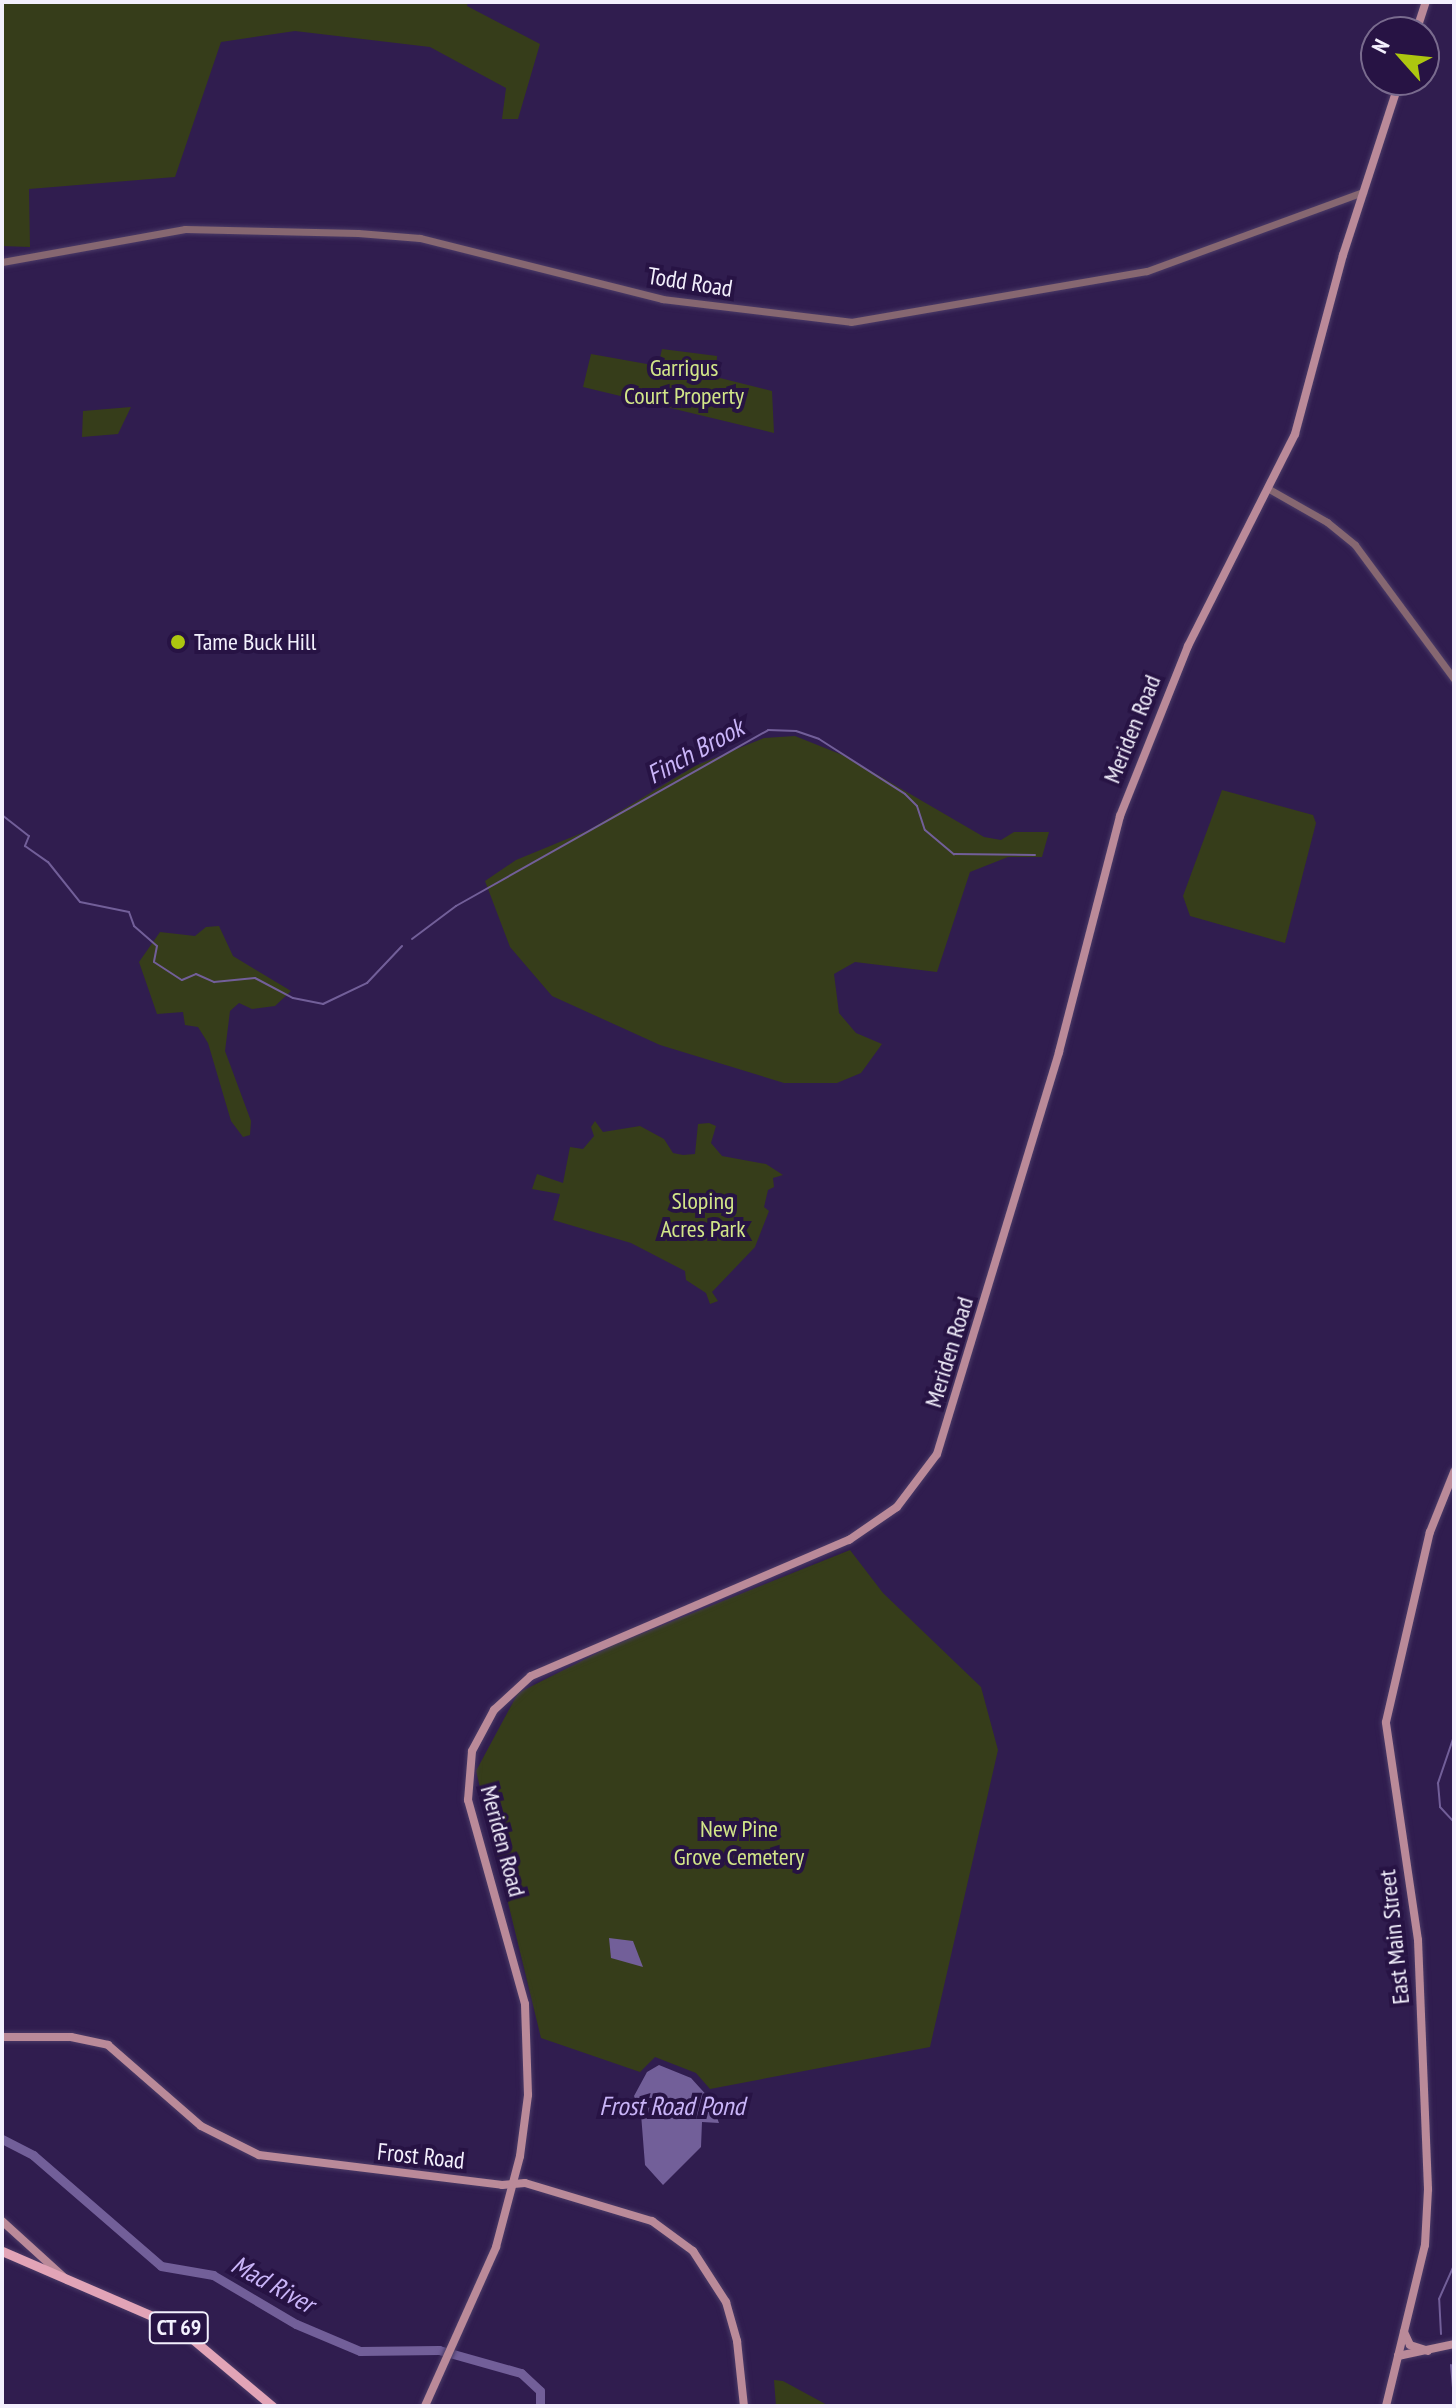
<!DOCTYPE html>
<html>
<head>
<meta charset="utf-8">
<style>
  body { margin:0 }
  #map { position:relative; width:1456px; height:2408px; overflow:hidden; background:#301d4f; font-family:"PT Sans Narrow",sans-serif }
  div>[style] { position:absolute }
  [style*='--x'] { left:calc(var(--x)*1px); top:calc(var(--y)*1px); width:calc(var(--w)*1px); rotate:calc(var(--a)*1deg) }
  .green>* { inset:0; background:#363d1a }
  .water>* { inset:0; background:#725f99 }
  .stream>* { height:2px; margin:-1px; padding:0 1px; transform-origin:1px; border-radius:1px; background:#725f99 }
  .river>* { height:9px; margin:-4.5px; padding:0 4.5px; transform-origin:4.5px; border-radius:4.5px; background:#725f99 }
  .roads { filter:drop-shadow(0 0 2px #4b3b67) drop-shadow(0 0 2px #4b3b67) }
  .tertiary>* { height:7px; margin:-3.5px; padding:0 3.5px; transform-origin:3.5px; border-radius:3.5px; background:#866771 }
  .secondary>* { height:8px; margin:-4px; padding:0 4px; transform-origin:4px; border-radius:4px; background:#ba8a99 }
  .primary>* { height:9px; margin:-4.5px; padding:0 4.5px; transform-origin:4.5px; border-radius:4.5px; background:#e2a4b7 }
  .dots>* { width:22px; height:22px; translate:-50% -50%; box-sizing:border-box; border:4px solid #271344; border-radius:50% }
  span { translate:-50% -50%; white-space:nowrap; text-align:center; line-height:1.15; -webkit-text-stroke:8px #271344; paint-order:stroke }
  .shield-label span { padding:2px 6px; background:#271344; border:2px solid; border-radius:6px; -webkit-text-stroke-width:0 }
  .shield-label { font-size:22px; color:#f3f0fd; font-weight:700 }
  .street-label { font-size:24px; color:#f3f0fd }
  .park-label { font-size:24px; color:#d2e688 }
  .poi-label { font-size:24px; color:#f3f0fd }
  .left { translate:0 -50%; text-align:left }
  .water-label { font-size:26px; color:#c9b4f8; font-style:italic }
  .frame { position:absolute; inset:0; border:4px solid #f3f0fd; pointer-events:none }
  .north { position:absolute; left:1360px; top:16px; width:80px; height:80px; box-sizing:border-box; background:#271344; border:2px solid #796b8e; border-radius:50%; rotate:297deg; font-size:22px; font-weight:700; line-height:32px; text-align:center; color:#f3f0fd }
  .north::after { content:''; display:block; margin:auto; width:28px; height:36px; background:#adc610; clip-path:polygon(50% 0,100% 100%,50% 72%,0 100%) }
</style>
</head>
<body>
<div id="map">
  <div class="green">
    <i style="clip-path:polygon(2px 2px,468px 2px,467px 6px,540px 44px,518px 119px,502px 119px,506px 88px,430px 47px,295px 31px,221px 42px,175px 177px,29px 189px,30px 247px,2px 246px)"></i>
    <i style="clip-path:polygon(662px 349px,717px 356px,716px 377px,772px 391px,774px 433px,583px 387px,591px 354px,658px 366px)"></i>
    <i style="clip-path:polygon(131px 407px,118px 434px,82px 437px,83px 411px)"></i>
    <i style="clip-path:polygon(795px 736px,845px 756px,984px 837px,1001px 840px,1014px 832px,1049px 832px,1042px 857px,1008px 857px,970px 872px,937px 972px,855px 962px,834px 974px,839px 1013px,856px 1033px,882px 1044px,861px 1073px,837px 1083px,784px 1083px,660px 1045px,552px 996px,510px 947px,485px 881px,516px 860px,589px 830px,695px 766px,764px 738px)"></i>
    <i style="clip-path:polygon(1222px 790px,1313px 815px,1316px 823px,1285px 943px,1190px 916px,1183px 896px)"></i>
    <i style="clip-path:polygon(219px 926px,233px 956px,291px 991px,275px 1006px,252px 1009px,239px 1003px,230px 1011px,225px 1051px,251px 1121px,250px 1135px,243px 1137px,231px 1121px,208px 1043px,198px 1027px,185px 1025px,183px 1012px,157px 1014px,139px 962px,160px 932px,195px 936px,206px 927px)"></i>
    <i style="clip-path:polygon(595px 1121px,603px 1132px,640px 1126px,664px 1139px,673px 1153px,683px 1155px,695px 1154px,698px 1124px,709px 1123px,716px 1126px,711px 1143px,722px 1156px,766px 1164px,783px 1175px,773px 1178px,774px 1187px,768px 1190px,764px 1207px,769px 1211px,755px 1247px,712px 1292px,718px 1301px,710px 1304px,706px 1293px,686px 1280px,685px 1271px,631px 1243px,553px 1220px,560px 1194px,532px 1189px,537px 1174px,563px 1183px,570px 1147px,583px 1149px,594px 1136px,591px 1127px)"></i>
    <i style="clip-path:polygon(850px 1550px,883px 1593px,981px 1687px,998px 1750px,930px 2047px,710px 2089px,696px 2073px,655px 2057px,640px 2072px,541px 2038px,476px 1771px,518px 1693px,613px 1645px)"></i>
    <i style="clip-path:polygon(774px 2380px,783px 2381px,829px 2406px,776px 2406px)"></i>
  </div>
  <div class="water">
    <i style="clip-path:polygon(609px 1938px,633px 1941px,643px 1967px,611px 1958px)"></i>
    <i style="clip-path:polygon(659px 2065px,691px 2078px,710px 2099px,719px 2123px,702px 2122px,701px 2147px,663px 2185px,645px 2165px,641px 2114px,634px 2096px,647px 2072px)"></i>
  </div>
  <div class="stream">
    <i style="--x:2;--y:815;--w:34;--a:38"></i>
    <i style="--x:29;--y:836;--w:11;--a:112"></i>
    <i style="--x:25;--y:846;--w:28;--a:35"></i>
    <i style="--x:48;--y:862;--w:51;--a:51.3"></i>
    <i style="--x:80;--y:902;--w:50;--a:11.5"></i>
    <i style="--x:129;--y:912;--w:15;--a:70"></i>
    <i style="--x:134;--y:926;--w:30;--a:41"></i>
    <i style="--x:157;--y:946;--w:16;--a:101"></i>
    <i style="--x:154;--y:962;--w:33;--a:33"></i>
    <i style="--x:182;--y:980;--w:15;--a:-23"></i>
    <i style="--x:196;--y:974;--w:20;--a:24"></i>
    <i style="--x:214;--y:982;--w:41;--a:-5.6"></i>
    <i style="--x:255;--y:978;--w:43;--a:27.8"></i>
    <i style="--x:293;--y:998;--w:31;--a:11"></i>
    <i style="--x:323;--y:1004;--w:49;--a:-25.5"></i>
    <i style="--x:367;--y:983;--w:51;--a:-46.6"></i>
    <i style="--x:412;--y:939;--w:55;--a:-36.9"></i>
    <i style="--x:456;--y:906;--w:358;--a:-29.4"></i>
    <i style="--x:768;--y:730;--w:28;--a:2"></i>
    <i style="--x:796;--y:731;--w:24;--a:19"></i>
    <i style="--x:819;--y:739;--w:102;--a:32.6"></i>
    <i style="--x:905;--y:794;--w:17;--a:45"></i>
    <i style="--x:917;--y:806;--w:25;--a:72"></i>
    <i style="--x:925;--y:830;--w:38;--a:40"></i>
    <i style="--x:954;--y:854;--w:81;--a:0.7"></i>
    <i style="--x:1454;--y:1736;--w:50;--a:108.8"></i>
    <i style="--x:1438;--y:1783;--w:24;--a:85"></i>
    <i style="--x:1440;--y:1807;--w:21;--a:47"></i>
    <i style="--x:1441;--y:2334;--w:35;--a:-93"></i>
    <i style="--x:1439;--y:2299;--w:37;--a:-66"></i>
    <i style="--x:1451;--y:2365;--w:34;--a:85"></i>
  </div>
  <div class="river">
    <i style="--x:2;--y:2139;--w:35;--a:27"></i>
    <i style="--x:33;--y:2155;--w:169;--a:40.9"></i>
    <i style="--x:161;--y:2266;--w:53;--a:9.8"></i>
    <i style="--x:213;--y:2275;--w:96;--a:30.6"></i>
    <i style="--x:296;--y:2324;--w:69;--a:22.9"></i>
    <i style="--x:360;--y:2351;--w:79;--a:-0.7"></i>
    <i style="--x:439;--y:2350;--w:85;--a:15.7"></i>
    <i style="--x:521;--y:2373;--w:26;--a:43"></i>
    <i style="--x:540;--y:2391;--w:15;--a:90"></i>
  </div>
  <div class="roads">
    <div class="tertiary">
      <i style="--x:2;--y:262;--w:186;--a:-10.2"></i>
      <i style="--x:185;--y:229;--w:173;--a:1.3"></i>
      <i style="--x:358;--y:233;--w:62;--a:4.6"></i>
      <i style="--x:420;--y:238;--w:250;--a:14.1"></i>
      <i style="--x:662;--y:299;--w:190;--a:6.9"></i>
      <i style="--x:851;--y:322;--w:300;--a:-9.8"></i>
      <i style="--x:1147;--y:271;--w:230;--a:-20.1"></i>
      <i style="--x:1269;--y:489;--w:67;--a:29.6"></i>
      <i style="--x:1327;--y:522;--w:36;--a:39"></i>
      <i style="--x:1355;--y:545;--w:167;--a:53.5"></i>
    </div>
    <div class="secondary">
      <i style="--x:1416;--y:32;--w:32;--a:-72"></i>
      <i style="--x:2;--y:2037;--w:69;--a:0"></i>
      <i style="--x:71;--y:2037;--w:38;--a:12"></i>
      <i style="--x:108;--y:2045;--w:123;--a:41.1"></i>
      <i style="--x:201;--y:2126;--w:65;--a:26.6"></i>
      <i style="--x:259;--y:2155;--w:245;--a:7"></i>
      <i style="--x:502;--y:2185;--w:23;--a:-5"></i>
      <i style="--x:525;--y:2183;--w:133;--a:16.7"></i>
      <i style="--x:652;--y:2221;--w:51;--a:36.2"></i>
      <i style="--x:693;--y:2251;--w:61;--a:57.1"></i>
      <i style="--x:726;--y:2302;--w:41;--a:74.2"></i>
      <i style="--x:737;--y:2341;--w:65;--a:83.9"></i>
      <i style="--x:2;--y:2221;--w:88;--a:42.2"></i>
      <i style="--x:1404;--y:2332;--w:14;--a:65"></i>
      <i style="--x:1410;--y:2345;--w:19;--a:18"></i>
      <i style="--x:1398;--y:2356;--w:57;--a:-12.1"></i>
      <i style="--x:425;--y:2406;--w:174;--a:-65.9"></i>
      <i style="--x:496;--y:2247;--w:94;--a:-75.2"></i>
      <i style="--x:520;--y:2156;--w:62;--a:-82.5"></i>
      <i style="--x:528;--y:2095;--w:91;--a:-91.9"></i>
      <i style="--x:525;--y:2004;--w:212;--a:-105.6"></i>
      <i style="--x:468;--y:1800;--w:49;--a:-85.3"></i>
      <i style="--x:472;--y:1751;--w:47;--a:-61.8"></i>
      <i style="--x:494;--y:1710;--w:50;--a:-42.6"></i>
      <i style="--x:531;--y:1676;--w:346;--a:-23.2"></i>
      <i style="--x:849;--y:1540;--w:58;--a:-34.5"></i>
      <i style="--x:897;--y:1507;--w:66;--a:-53"></i>
      <i style="--x:937;--y:1454;--w:420;--a:-73.1"></i>
      <i style="--x:1059;--y:1052;--w:244;--a:-75.5"></i>
      <i style="--x:1120;--y:816;--w:183;--a:-68.2"></i>
      <i style="--x:1188;--y:646;--w:237;--a:-63.2"></i>
      <i style="--x:1295;--y:434;--w:185;--a:-75"></i>
      <i style="--x:1343;--y:255;--w:184;--a:-72"></i>
      <i style="--x:1386;--y:2406;--w:166;--a:-76.4"></i>
      <i style="--x:1425;--y:2245;--w:56;--a:-86.9"></i>
      <i style="--x:1428;--y:2189;--w:249;--a:-92.3"></i>
      <i style="--x:1418;--y:1940;--w:220;--a:-98.4"></i>
      <i style="--x:1386;--y:1722;--w:195;--a:-77"></i>
      <i style="--x:1430;--y:1532;--w:65;--a:-68.2"></i>
    </div>
    <div class="primary">
      <i style="--x:2;--y:2251;--w:192;--a:23.4"></i>
      <i style="--x:178;--y:2327;--w:123;--a:40"></i>
    </div>
  </div>
  <div class="dots">
    <i style="left:178px;top:642px;background:#adc610"></i>
  </div>
  <div class="shield-label">
    <span style="left:179px;top:2328px">CT 69</span>
  </div>
  <div class="street-label">
    <span style="left:690px;top:282px;rotate:9deg">Todd Road</span>
    <span style="left:1132px;top:729px;rotate:-68deg">Meriden Road</span>
    <span style="left:949px;top:1352px;rotate:-73deg">Meriden Road</span>
    <span style="left:503px;top:1841px;rotate:75deg">Meriden Road</span>
    <span style="left:1394px;top:1937px;rotate:-96deg">East Main Street</span>
    <span style="left:421px;top:2156px;rotate:6deg">Frost Road</span>
  </div>
  <div class="park-label">
    <span style="left:684px;top:382px">Garrigus<br>Court Property</span>
    <span style="left:703px;top:1215px">Sloping<br>Acres Park</span>
    <span style="left:739px;top:1843px">New Pine<br>Grove Cemetery</span>
  </div>
  <div class="poi-label">
    <span class="left" style="left:194px;top:642px">Tame Buck Hill</span>
  </div>
  <div class="water-label">
    <span style="left:695px;top:751px;rotate:-29deg">Finch Brook</span>
    <span style="left:672px;top:2106px">Frost Road Pond</span>
    <span style="left:273px;top:2284px;rotate:29deg">Mad River</span>
  </div>
  <div class="frame"></div>
  <div class="north">N</div>
</div>
</body>
</html>
